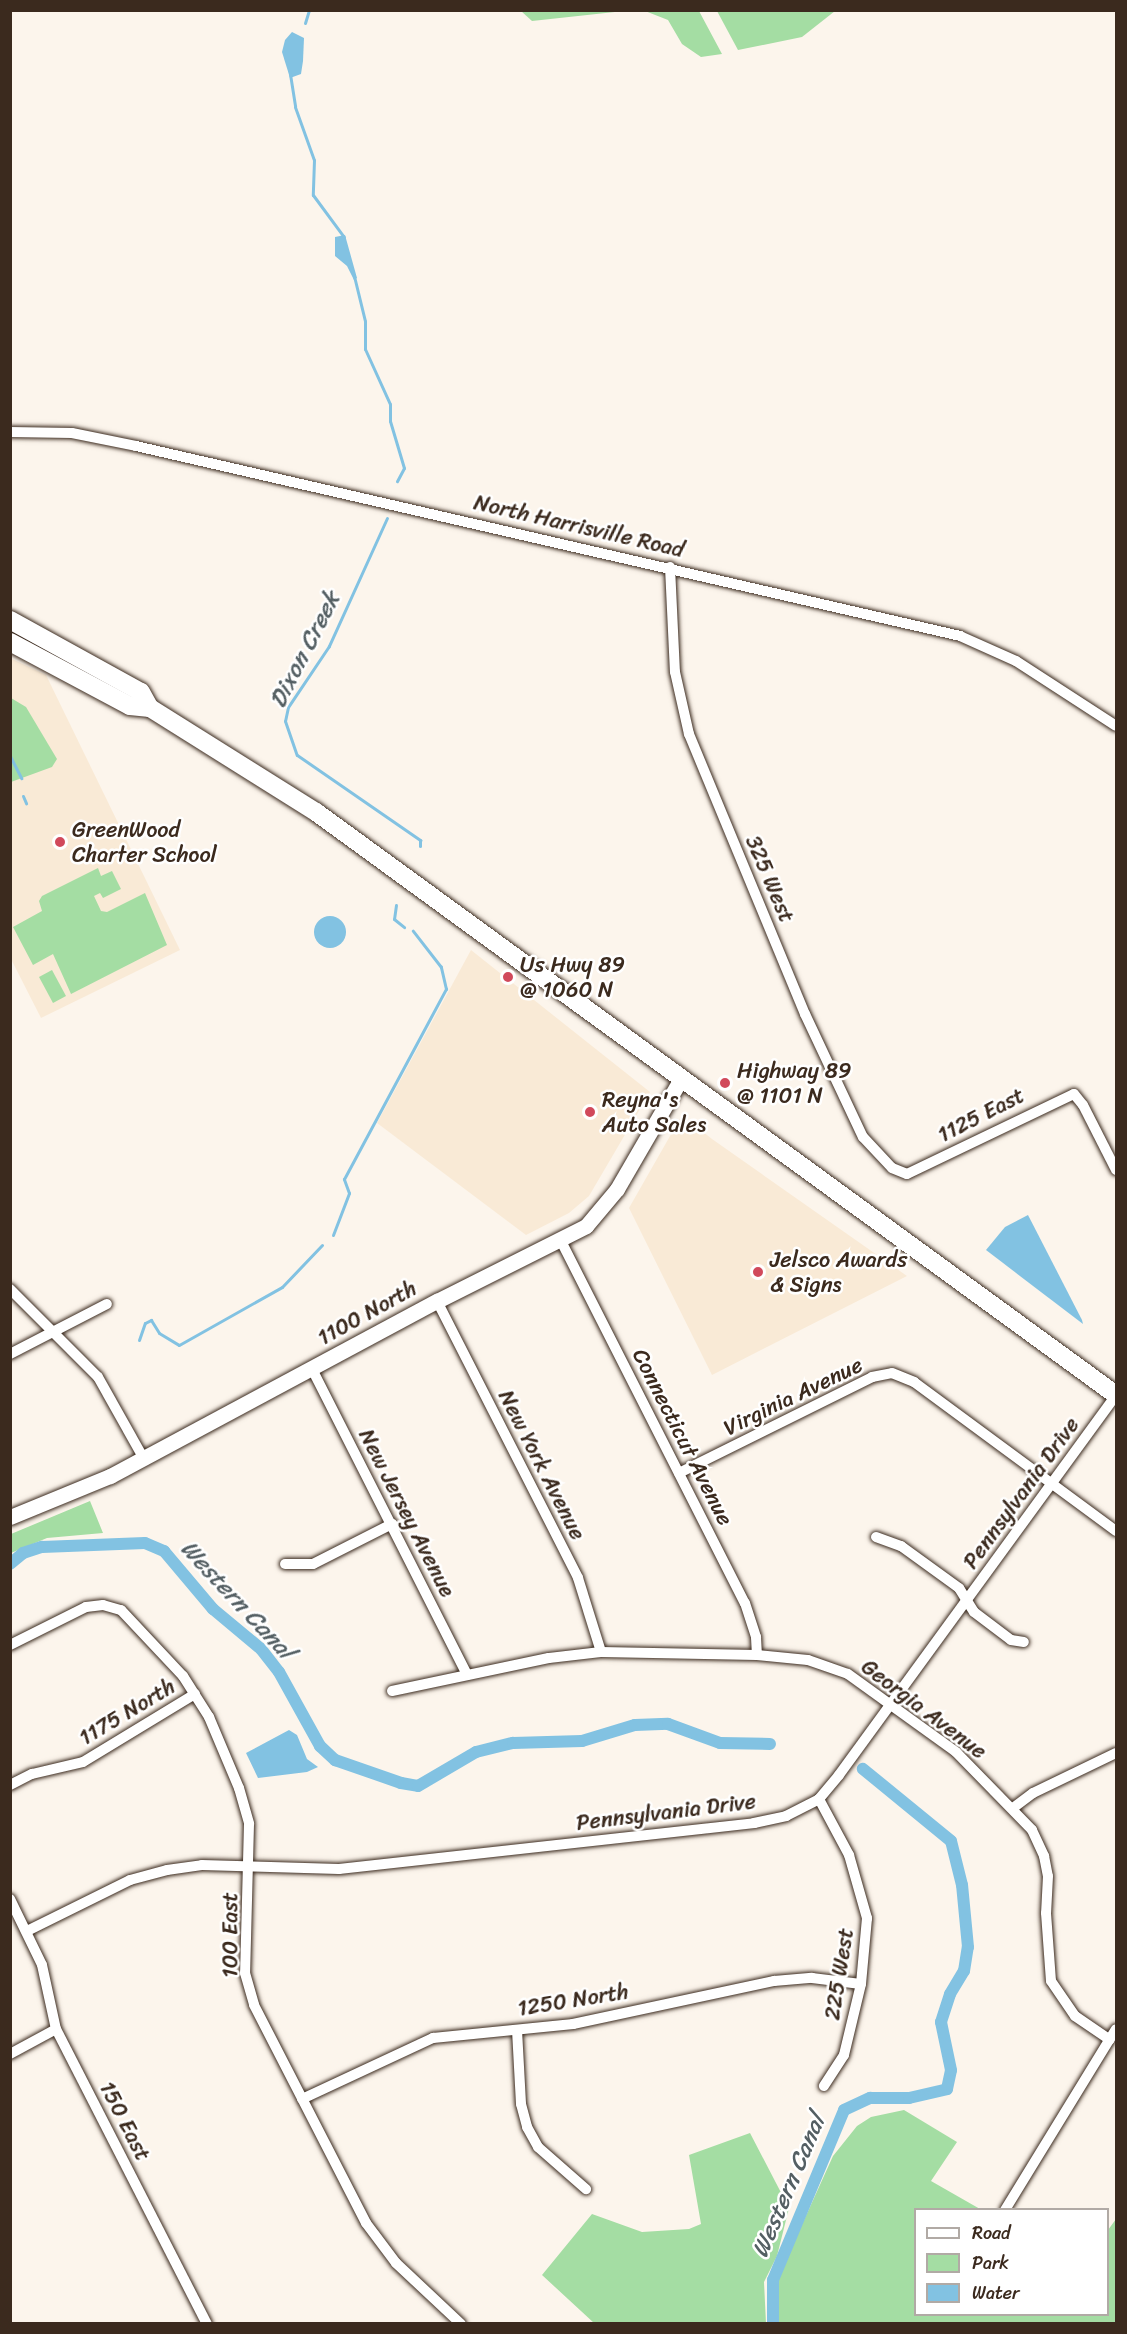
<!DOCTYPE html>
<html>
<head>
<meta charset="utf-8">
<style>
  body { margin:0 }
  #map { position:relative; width:1127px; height:2334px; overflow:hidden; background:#fcf5ec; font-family:Sriracha,sans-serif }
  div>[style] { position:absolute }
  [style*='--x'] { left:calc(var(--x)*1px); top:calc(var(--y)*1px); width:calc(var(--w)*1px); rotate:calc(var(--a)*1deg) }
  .built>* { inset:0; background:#f9ead6 }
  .green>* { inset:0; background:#a4dda3 }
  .water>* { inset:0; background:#82c2e2 }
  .round { border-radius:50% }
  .stream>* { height:3px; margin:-1.5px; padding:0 1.5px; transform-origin:1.5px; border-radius:1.5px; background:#82c2e2 }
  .canal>* { height:12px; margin:-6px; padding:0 6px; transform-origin:6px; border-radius:6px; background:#82c2e2 }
  .roads { filter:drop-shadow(0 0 2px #3b2a1e) drop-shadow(0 0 2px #3b2a1e) }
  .street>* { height:10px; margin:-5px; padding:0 5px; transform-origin:5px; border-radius:5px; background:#fff }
  .secondary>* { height:15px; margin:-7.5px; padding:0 7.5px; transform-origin:7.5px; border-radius:7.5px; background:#fff }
  .primary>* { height:18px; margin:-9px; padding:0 9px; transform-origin:9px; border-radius:9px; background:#fff }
  .dots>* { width:16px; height:16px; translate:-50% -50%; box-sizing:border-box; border:3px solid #fff; border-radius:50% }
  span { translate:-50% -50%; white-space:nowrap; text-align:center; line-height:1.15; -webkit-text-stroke:5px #fff; paint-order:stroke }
  .street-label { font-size:22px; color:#3b2a1e }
  .poi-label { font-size:22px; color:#3b2a1e }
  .left { translate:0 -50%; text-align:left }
  .water-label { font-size:24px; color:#545f63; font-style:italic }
  .frame { position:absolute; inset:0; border:12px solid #3b2a1e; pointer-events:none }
  .legend { position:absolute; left:914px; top:2208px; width:195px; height:108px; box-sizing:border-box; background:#fff; border:2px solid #b1aaa5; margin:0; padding:8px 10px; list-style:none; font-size:18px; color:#3b2a1e }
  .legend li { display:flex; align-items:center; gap:12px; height:30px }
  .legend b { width:30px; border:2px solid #b1aaa5 }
</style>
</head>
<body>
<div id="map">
  <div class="built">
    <i style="clip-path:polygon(10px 658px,46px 675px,180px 950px,41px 1018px,11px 959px)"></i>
    <i style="clip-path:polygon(471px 950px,650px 1092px,589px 1196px,569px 1213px,526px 1235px,377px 1123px)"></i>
    <i style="clip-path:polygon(682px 1115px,712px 1139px,907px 1276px,712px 1375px,629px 1208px)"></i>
  </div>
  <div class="green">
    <i style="clip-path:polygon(521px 11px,624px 11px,532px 21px)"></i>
    <i style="clip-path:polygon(645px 11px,699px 11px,722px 54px,701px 57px,682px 44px,668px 20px)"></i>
    <i style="clip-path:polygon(717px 11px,835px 11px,802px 37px,738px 50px)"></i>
    <i style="clip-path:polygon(11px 698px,26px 707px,57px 759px,52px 767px,11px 782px)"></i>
    <i style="clip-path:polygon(98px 868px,101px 876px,112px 871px,121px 889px,103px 898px,100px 893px,94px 896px,101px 911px,107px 912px,145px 893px,167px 945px,71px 994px,53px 954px,33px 965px,13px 927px,42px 911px,39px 901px,42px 896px)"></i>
    <i style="clip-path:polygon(52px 970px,66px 996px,53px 1003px,39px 977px)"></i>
    <i style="clip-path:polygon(90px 1501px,103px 1533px,47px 1538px,11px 1553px,11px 1534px)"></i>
    <i style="clip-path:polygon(904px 2110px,957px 2142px,931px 2181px,980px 2209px,916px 2210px,916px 2314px,1108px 2314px,1108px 2230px,1116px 2219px,1116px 2323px,778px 2323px,776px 2282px,833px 2156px,857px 2126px,871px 2117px)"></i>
    <i style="clip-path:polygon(750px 2133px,789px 2208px,777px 2256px,764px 2282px,766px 2323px,594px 2323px,542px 2275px,592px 2214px,642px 2232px,689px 2229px,701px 2224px,689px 2155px)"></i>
  </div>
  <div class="water">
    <i style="clip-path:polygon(292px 32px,304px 38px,303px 61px,301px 74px,290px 78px,282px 52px,285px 40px)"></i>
    <i style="clip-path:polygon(345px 235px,357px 278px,354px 280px,347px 266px,335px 256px,335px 237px)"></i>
    <i class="round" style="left:314px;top:916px;width:32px;height:32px"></i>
    <i style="clip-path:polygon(1028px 1215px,1082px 1320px,1083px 1324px,986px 1250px,1005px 1227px)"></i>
    <i style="clip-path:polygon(289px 1730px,297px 1735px,307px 1759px,318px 1767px,307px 1772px,258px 1778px,246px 1753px)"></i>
  </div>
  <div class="stream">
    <i style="--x:305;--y:23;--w:14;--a:-73"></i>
    <i style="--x:290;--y:74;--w:33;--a:81"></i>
    <i style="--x:295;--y:107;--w:56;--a:70.3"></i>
    <i style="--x:314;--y:160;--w:35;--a:92"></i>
    <i style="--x:313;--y:195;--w:52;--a:53.6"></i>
    <i style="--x:354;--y:276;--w:46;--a:76.3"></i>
    <i style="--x:365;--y:321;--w:28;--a:90"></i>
    <i style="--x:365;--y:349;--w:60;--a:65.6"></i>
    <i style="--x:390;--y:404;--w:17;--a:90"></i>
    <i style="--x:390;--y:421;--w:49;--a:73.4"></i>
    <i style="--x:404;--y:468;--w:15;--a:118"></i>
    <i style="--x:387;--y:518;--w:141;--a:114.4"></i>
    <i style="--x:329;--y:646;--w:73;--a:123.9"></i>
    <i style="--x:288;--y:707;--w:14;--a:102"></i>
    <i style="--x:285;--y:721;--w:36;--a:71"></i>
    <i style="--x:297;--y:755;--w:150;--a:34.6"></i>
    <i style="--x:420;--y:840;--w:6;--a:90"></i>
    <i style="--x:10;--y:756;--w:25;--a:63"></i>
    <i style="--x:23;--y:796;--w:8;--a:67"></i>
    <i style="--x:396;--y:905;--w:14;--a:98"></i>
    <i style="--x:394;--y:919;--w:13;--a:39"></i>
    <i style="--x:333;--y:1235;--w:45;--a:-69.1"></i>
    <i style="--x:349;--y:1193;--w:15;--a:-110"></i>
    <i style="--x:344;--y:1179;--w:216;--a:-61.8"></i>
    <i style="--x:446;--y:989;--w:23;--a:-103"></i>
    <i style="--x:441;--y:967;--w:46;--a:-127.9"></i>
    <i style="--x:139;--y:1340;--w:18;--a:-71"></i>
    <i style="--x:145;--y:1323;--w:7;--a:-27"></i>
    <i style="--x:151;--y:1320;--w:15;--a:58"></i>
    <i style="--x:159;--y:1333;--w:23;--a:31"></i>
    <i style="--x:179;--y:1345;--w:118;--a:-29.4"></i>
    <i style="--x:282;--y:1287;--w:58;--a:-46.4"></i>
  </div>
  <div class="canal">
    <i style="--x:10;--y:1564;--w:17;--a:-40"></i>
    <i style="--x:23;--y:1553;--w:20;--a:-18"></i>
    <i style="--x:42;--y:1547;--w:103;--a:-2.2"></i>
    <i style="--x:145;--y:1543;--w:21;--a:23"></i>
    <i style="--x:164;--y:1551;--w:76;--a:49.8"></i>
    <i style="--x:213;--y:1609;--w:62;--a:39.8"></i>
    <i style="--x:261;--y:1649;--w:29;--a:52"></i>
    <i style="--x:279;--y:1672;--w:85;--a:61"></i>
    <i style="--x:320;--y:1746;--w:21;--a:43"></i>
    <i style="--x:335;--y:1760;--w:70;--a:19.2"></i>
    <i style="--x:401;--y:1783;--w:17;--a:10"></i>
    <i style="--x:418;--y:1786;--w:67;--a:-30.4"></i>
    <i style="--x:476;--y:1752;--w:38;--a:-14"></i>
    <i style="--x:513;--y:1743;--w:69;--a:-1.7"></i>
    <i style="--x:582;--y:1741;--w:55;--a:-16.8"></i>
    <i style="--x:635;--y:1725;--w:33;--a:-2"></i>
    <i style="--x:668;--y:1724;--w:55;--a:20.1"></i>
    <i style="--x:720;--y:1743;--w:50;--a:1.1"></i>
    <i style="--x:773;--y:2324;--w:44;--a:-90"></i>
    <i style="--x:773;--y:2280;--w:184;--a:-67.3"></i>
    <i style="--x:844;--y:2110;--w:29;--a:-25"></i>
    <i style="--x:870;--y:2098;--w:39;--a:0"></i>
    <i style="--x:909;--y:2098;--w:39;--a:-13"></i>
    <i style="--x:947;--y:2089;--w:19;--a:-78"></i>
    <i style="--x:951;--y:2070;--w:49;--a:-101.8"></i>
    <i style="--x:941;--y:2022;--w:29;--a:-72"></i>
    <i style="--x:950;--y:1994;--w:27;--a:-59"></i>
    <i style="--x:964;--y:1971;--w:24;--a:-81"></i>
    <i style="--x:968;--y:1947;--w:62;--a:-95.5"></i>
    <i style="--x:962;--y:1885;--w:45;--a:-104"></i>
    <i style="--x:951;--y:1841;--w:114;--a:-140.7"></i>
  </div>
  <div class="roads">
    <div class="street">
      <i style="--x:10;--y:432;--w:62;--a:0.9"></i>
      <i style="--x:72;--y:433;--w:65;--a:11.5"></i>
      <i style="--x:136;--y:446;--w:846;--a:12.98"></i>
      <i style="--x:960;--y:636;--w:61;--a:24.1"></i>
      <i style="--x:1016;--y:661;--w:119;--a:33"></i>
      <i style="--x:670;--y:567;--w:105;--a:87.3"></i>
      <i style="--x:675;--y:672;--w:64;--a:77.3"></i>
      <i style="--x:689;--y:734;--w:303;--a:67.5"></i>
      <i style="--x:805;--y:1014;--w:136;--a:64.8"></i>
      <i style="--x:863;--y:1137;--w:42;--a:46.9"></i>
      <i style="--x:892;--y:1168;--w:16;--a:22"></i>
      <i style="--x:907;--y:1174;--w:185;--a:-25.6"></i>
      <i style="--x:1074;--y:1094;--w:14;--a:51"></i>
      <i style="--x:1083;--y:1105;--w:73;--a:63.1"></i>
      <i style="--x:561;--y:1241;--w:406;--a:63.1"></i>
      <i style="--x:745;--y:1603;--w:36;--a:72"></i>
      <i style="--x:756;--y:1637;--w:18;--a:87"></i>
      <i style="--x:10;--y:1289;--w:124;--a:45"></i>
      <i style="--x:98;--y:1377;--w:94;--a:60.7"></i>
      <i style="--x:437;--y:1301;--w:311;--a:63"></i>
      <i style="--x:578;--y:1578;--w:77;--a:72.7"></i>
      <i style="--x:10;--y:1354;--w:109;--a:-27.3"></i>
      <i style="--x:312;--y:1369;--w:343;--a:63.1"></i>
      <i style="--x:679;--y:1473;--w:216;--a:-26.4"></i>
      <i style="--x:872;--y:1377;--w:20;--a:-11"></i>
      <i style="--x:892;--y:1373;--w:24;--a:22"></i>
      <i style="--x:914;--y:1382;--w:251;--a:36.4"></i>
      <i style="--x:876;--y:1537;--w:27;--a:20"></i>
      <i style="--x:901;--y:1546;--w:72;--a:35.9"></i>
      <i style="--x:959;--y:1588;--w:28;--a:58"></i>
      <i style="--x:974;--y:1612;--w:46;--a:37.1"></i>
      <i style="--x:1011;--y:1640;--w:13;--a:9"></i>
      <i style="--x:285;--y:1564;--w:28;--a:0"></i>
      <i style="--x:313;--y:1564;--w:89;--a:-26.9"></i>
      <i style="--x:10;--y:1645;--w:85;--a:-26.6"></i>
      <i style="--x:86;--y:1607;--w:17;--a:-7"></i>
      <i style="--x:103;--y:1605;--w:19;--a:16"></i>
      <i style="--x:121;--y:1610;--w:91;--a:46.8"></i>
      <i style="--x:183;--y:1676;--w:49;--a:57.6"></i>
      <i style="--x:209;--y:1717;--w:77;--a:67.1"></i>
      <i style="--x:239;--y:1788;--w:37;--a:74"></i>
      <i style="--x:249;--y:1824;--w:149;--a:91.5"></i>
      <i style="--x:245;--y:1973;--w:33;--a:74"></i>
      <i style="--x:254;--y:2005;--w:245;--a:62.8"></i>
      <i style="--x:366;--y:2223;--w:50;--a:53.1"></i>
      <i style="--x:396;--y:2263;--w:89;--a:43.2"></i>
      <i style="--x:392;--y:1691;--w:160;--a:-11.9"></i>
      <i style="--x:549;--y:1658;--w:52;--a:-6.6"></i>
      <i style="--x:601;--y:1652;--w:156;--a:1.1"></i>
      <i style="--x:757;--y:1655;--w:51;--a:5.6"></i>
      <i style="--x:808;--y:1660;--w:42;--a:19.3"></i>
      <i style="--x:848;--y:1674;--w:133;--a:35.8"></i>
      <i style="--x:956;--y:1752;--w:109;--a:45.7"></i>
      <i style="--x:1032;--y:1830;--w:29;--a:65"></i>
      <i style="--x:1044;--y:1856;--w:20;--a:79"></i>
      <i style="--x:1048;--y:1876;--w:37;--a:93"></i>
      <i style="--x:1046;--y:1913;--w:68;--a:85.8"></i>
      <i style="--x:1051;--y:1981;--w:42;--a:55.6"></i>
      <i style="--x:1075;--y:2016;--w:42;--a:34.4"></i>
      <i style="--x:10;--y:1785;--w:25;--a:-27"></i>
      <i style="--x:32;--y:1774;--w:52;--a:-13.2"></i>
      <i style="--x:83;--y:1762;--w:131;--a:-31.3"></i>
      <i style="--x:819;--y:1799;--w:64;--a:61.8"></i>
      <i style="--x:849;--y:1855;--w:66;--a:74.1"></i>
      <i style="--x:867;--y:1918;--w:66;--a:95.2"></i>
      <i style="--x:861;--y:1984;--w:73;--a:103.5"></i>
      <i style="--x:844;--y:2055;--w:37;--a:123"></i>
      <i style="--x:1013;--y:1808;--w:25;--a:-37"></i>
      <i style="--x:1033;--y:1793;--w:92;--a:-25.7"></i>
      <i style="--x:10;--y:1899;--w:73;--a:64.1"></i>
      <i style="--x:42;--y:1965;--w:66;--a:77.7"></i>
      <i style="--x:56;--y:2029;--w:331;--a:62.9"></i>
      <i style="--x:27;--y:1931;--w:115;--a:-26.3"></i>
      <i style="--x:130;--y:1880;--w:38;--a:-15"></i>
      <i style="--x:167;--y:1870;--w:35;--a:-8"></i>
      <i style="--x:202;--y:1865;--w:137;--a:1.7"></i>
      <i style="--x:339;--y:1869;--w:418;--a:-6.3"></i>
      <i style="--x:754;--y:1823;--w:33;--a:-12"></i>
      <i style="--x:786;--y:1816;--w:37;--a:-27"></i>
      <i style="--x:819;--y:1799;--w:31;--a:-50"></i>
      <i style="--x:839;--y:1775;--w:470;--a:-53.9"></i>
      <i style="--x:517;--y:2030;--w:74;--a:86.9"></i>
      <i style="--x:521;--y:2104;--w:24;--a:75"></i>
      <i style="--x:527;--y:2127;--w:23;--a:61"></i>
      <i style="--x:538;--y:2147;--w:64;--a:41.2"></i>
      <i style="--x:10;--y:2054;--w:52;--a:-28.5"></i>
      <i style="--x:302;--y:2099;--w:145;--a:-25"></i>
      <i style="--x:433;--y:2038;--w:141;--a:-5.7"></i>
      <i style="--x:573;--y:2024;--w:206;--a:-12.1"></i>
      <i style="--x:774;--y:1981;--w:38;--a:-5"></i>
      <i style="--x:812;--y:1978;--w:49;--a:7"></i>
      <i style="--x:1005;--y:2210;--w:212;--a:-58.5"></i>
    </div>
    <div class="secondary">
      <i style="--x:10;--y:1517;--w:108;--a:-22.3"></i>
      <i style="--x:110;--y:1476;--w:371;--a:-28.2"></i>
      <i style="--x:437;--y:1301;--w:167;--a:-26.7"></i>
      <i style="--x:586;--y:1226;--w:48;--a:-50"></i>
      <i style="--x:617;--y:1189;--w:129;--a:-59.9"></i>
    </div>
    <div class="primary">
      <i style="--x:10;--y:620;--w:149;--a:28.8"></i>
      <i style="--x:141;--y:692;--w:18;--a:61"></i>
      <i style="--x:10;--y:642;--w:136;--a:28.1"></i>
      <i style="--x:130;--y:706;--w:20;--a:6"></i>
      <i style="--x:150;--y:708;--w:196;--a:32.1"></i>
      <i style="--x:316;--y:812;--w:990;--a:36.08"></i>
    </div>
  </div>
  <div class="dots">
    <i style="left:60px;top:842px;background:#d1495b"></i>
    <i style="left:508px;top:977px;background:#d1495b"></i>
    <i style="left:725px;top:1083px;background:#d1495b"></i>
    <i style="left:590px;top:1112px;background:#d1495b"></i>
    <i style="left:758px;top:1272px;background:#d1495b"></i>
  </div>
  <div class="street-label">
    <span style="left:579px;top:526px;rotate:13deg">North Harrisville Road</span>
    <span style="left:770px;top:879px;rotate:67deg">325 West</span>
    <span style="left:981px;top:1115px;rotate:-27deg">1125 East</span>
    <span style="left:367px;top:1313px;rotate:-29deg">1100 North</span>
    <span style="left:793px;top:1396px;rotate:-26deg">Virginia Avenue</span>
    <span style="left:683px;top:1437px;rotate:63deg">Connecticut Avenue</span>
    <span style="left:542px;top:1465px;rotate:63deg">New York Avenue</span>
    <span style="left:1021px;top:1493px;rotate:-54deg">Pennsylvania Drive</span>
    <span style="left:407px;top:1513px;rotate:63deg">New Jersey Avenue</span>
    <span style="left:924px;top:1709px;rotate:37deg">Georgia Avenue</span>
    <span style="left:127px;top:1712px;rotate:-31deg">1175 North</span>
    <span style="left:666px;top:1812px;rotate:-7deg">Pennsylvania Drive</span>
    <span style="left:230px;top:1935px;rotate:-90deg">100 East</span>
    <span style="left:839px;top:1974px;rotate:-81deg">225 West</span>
    <span style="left:573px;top:2000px;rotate:-9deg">1250 North</span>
    <span style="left:125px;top:2121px;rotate:63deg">150 East</span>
  </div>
  <div class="poi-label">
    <span class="left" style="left:72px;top:842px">GreenWood<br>Charter School</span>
    <span class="left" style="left:520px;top:977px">Us Hwy 89<br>@ 1060 N</span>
    <span class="left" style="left:737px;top:1083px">Highway 89<br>@ 1101 N</span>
    <span class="left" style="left:602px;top:1112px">Reyna's<br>Auto Sales</span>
    <span class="left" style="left:770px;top:1272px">Jelsco Awards<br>&amp; Signs</span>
  </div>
  <div class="water-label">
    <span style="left:305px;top:650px;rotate:-63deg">Dixon Creek</span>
    <span style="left:237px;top:1600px;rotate:47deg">Western Canal</span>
    <span style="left:789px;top:2186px;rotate:-67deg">Western Canal</span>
  </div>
  <div class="frame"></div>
  <ul class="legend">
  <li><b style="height:8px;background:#fff"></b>Road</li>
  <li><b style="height:16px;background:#a4dda3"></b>Park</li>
  <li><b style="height:16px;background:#82c2e2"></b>Water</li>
  </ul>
</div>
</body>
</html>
